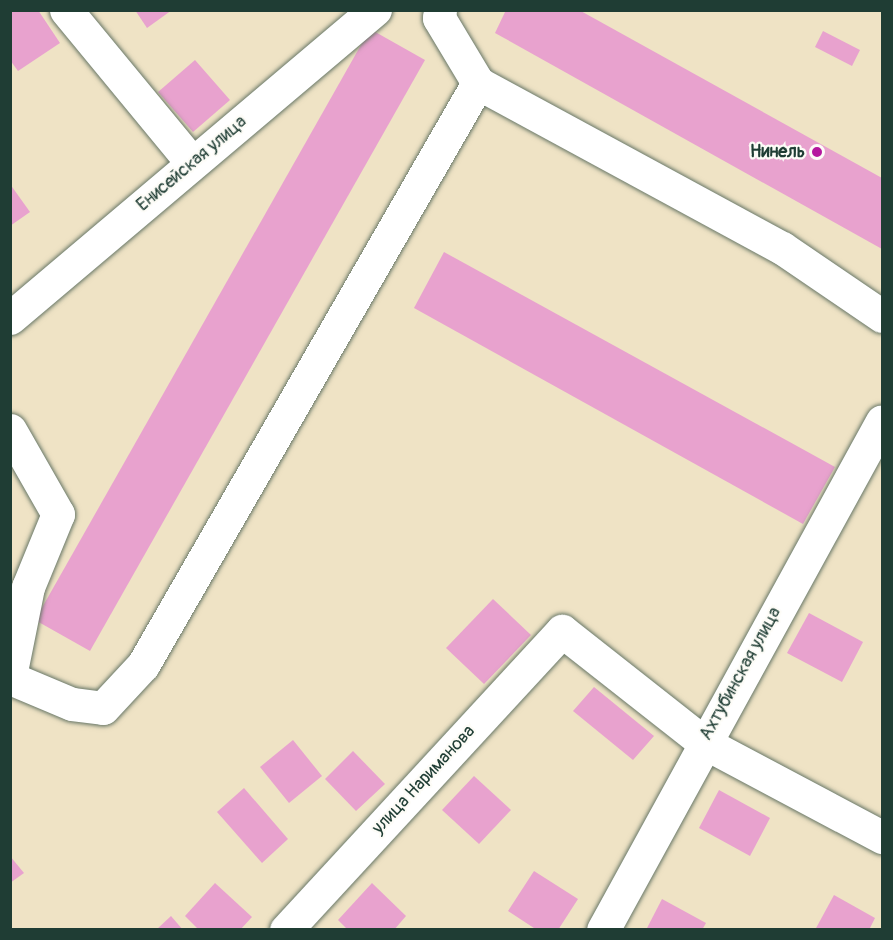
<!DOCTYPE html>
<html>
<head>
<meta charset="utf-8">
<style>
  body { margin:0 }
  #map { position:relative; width:893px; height:940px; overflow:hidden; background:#efe3c5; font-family:Pangolin,sans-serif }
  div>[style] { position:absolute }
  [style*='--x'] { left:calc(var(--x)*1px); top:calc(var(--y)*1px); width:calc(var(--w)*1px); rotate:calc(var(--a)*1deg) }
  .building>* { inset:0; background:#e8a2ce }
  .roads { filter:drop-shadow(0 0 2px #687767) drop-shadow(0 0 2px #687767) }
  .minor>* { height:33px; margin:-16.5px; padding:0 16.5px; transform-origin:16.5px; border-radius:16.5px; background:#fff }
  .dots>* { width:16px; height:16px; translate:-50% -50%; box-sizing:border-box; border:3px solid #fdfcf7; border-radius:50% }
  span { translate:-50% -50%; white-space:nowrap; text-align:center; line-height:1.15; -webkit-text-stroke:4.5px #fdfcf7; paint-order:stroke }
  .poi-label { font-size:18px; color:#1f3d34; font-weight:700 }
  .right { translate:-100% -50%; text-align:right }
  .street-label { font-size:18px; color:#1f3d34 }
  .frame { position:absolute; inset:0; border:12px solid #1f3d34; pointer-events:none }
</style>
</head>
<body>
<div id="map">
  <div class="building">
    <i style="clip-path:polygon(10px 10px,38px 10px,60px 43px,18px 71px,10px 60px)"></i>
    <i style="clip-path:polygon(135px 10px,172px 10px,147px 28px)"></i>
    <i style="clip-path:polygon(506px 10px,579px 10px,882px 178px,882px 249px,495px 33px)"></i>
    <i style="clip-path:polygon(370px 29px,425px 60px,90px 651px,35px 620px)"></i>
    <i style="clip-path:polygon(823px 31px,860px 50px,852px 66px,815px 47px)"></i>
    <i style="clip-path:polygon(195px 60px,230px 100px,193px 132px,158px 92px)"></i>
    <i style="clip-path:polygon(10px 184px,30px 212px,10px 226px)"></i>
    <i style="clip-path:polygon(444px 252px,835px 467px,803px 524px,414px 308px)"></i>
    <i style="clip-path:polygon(493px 599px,531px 635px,484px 684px,446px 648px)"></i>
    <i style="clip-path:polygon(809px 613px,863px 642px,842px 682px,787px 653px)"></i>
    <i style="clip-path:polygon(594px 687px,654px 736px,633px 760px,573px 711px)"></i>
    <i style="clip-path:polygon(293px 740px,322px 776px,289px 803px,260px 767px)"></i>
    <i style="clip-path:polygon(353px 751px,385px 784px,356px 811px,325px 779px)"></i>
    <i style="clip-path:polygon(474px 776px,511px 810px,479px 844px,442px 810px)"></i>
    <i style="clip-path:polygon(244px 788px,288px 839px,262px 863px,217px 812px)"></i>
    <i style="clip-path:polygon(719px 790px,770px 818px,750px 856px,699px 828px)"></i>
    <i style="clip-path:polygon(10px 856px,24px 873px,10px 883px)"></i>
    <i style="clip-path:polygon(534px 871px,578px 899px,558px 930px,537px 930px,508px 911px)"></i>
    <i style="clip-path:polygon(215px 883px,252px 917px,240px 930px,199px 930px,185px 916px)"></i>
    <i style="clip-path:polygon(372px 883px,406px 916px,394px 930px,348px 930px,338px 920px)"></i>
    <i style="clip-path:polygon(834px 895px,875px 918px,869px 930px,815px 930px)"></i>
    <i style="clip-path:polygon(662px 899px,706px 923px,702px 930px,646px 930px)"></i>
    <i style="clip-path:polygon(171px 916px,183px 930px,156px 930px)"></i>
  </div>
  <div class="roads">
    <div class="minor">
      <i style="--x:66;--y:10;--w:198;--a:50.5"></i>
      <i style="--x:440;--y:10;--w:8;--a:97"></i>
      <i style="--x:439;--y:18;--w:76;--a:59"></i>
      <i style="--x:478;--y:83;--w:346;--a:28.5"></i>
      <i style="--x:782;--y:248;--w:121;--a:34.2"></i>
      <i style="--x:10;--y:318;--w:478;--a:-40.2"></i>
      <i style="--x:10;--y:430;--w:97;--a:60.3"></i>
      <i style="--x:58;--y:514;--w:79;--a:112.3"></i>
      <i style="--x:28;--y:587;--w:91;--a:101.4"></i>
      <i style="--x:10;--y:678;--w:67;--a:22.8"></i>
      <i style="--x:72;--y:704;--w:31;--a:7"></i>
      <i style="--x:103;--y:708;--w:59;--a:-47.1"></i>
      <i style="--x:143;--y:665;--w:672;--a:-60.08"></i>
      <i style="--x:286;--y:930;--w:407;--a:-47.3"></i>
      <i style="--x:562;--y:631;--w:179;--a:38.2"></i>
      <i style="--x:703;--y:742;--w:203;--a:28"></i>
      <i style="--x:603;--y:930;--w:580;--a:-61.27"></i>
    </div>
  </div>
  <div class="dots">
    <i style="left:817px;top:152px;background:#b5179e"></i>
  </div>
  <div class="poi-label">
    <span class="right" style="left:805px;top:152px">Нинель</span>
  </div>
  <div class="street-label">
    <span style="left:192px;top:164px;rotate:-40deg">Енисейская улица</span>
    <span style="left:741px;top:674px;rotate:-61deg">Ахтубинская улица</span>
    <span style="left:424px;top:780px;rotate:-47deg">улица Нариманова</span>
  </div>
  <div class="frame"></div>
</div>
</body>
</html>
